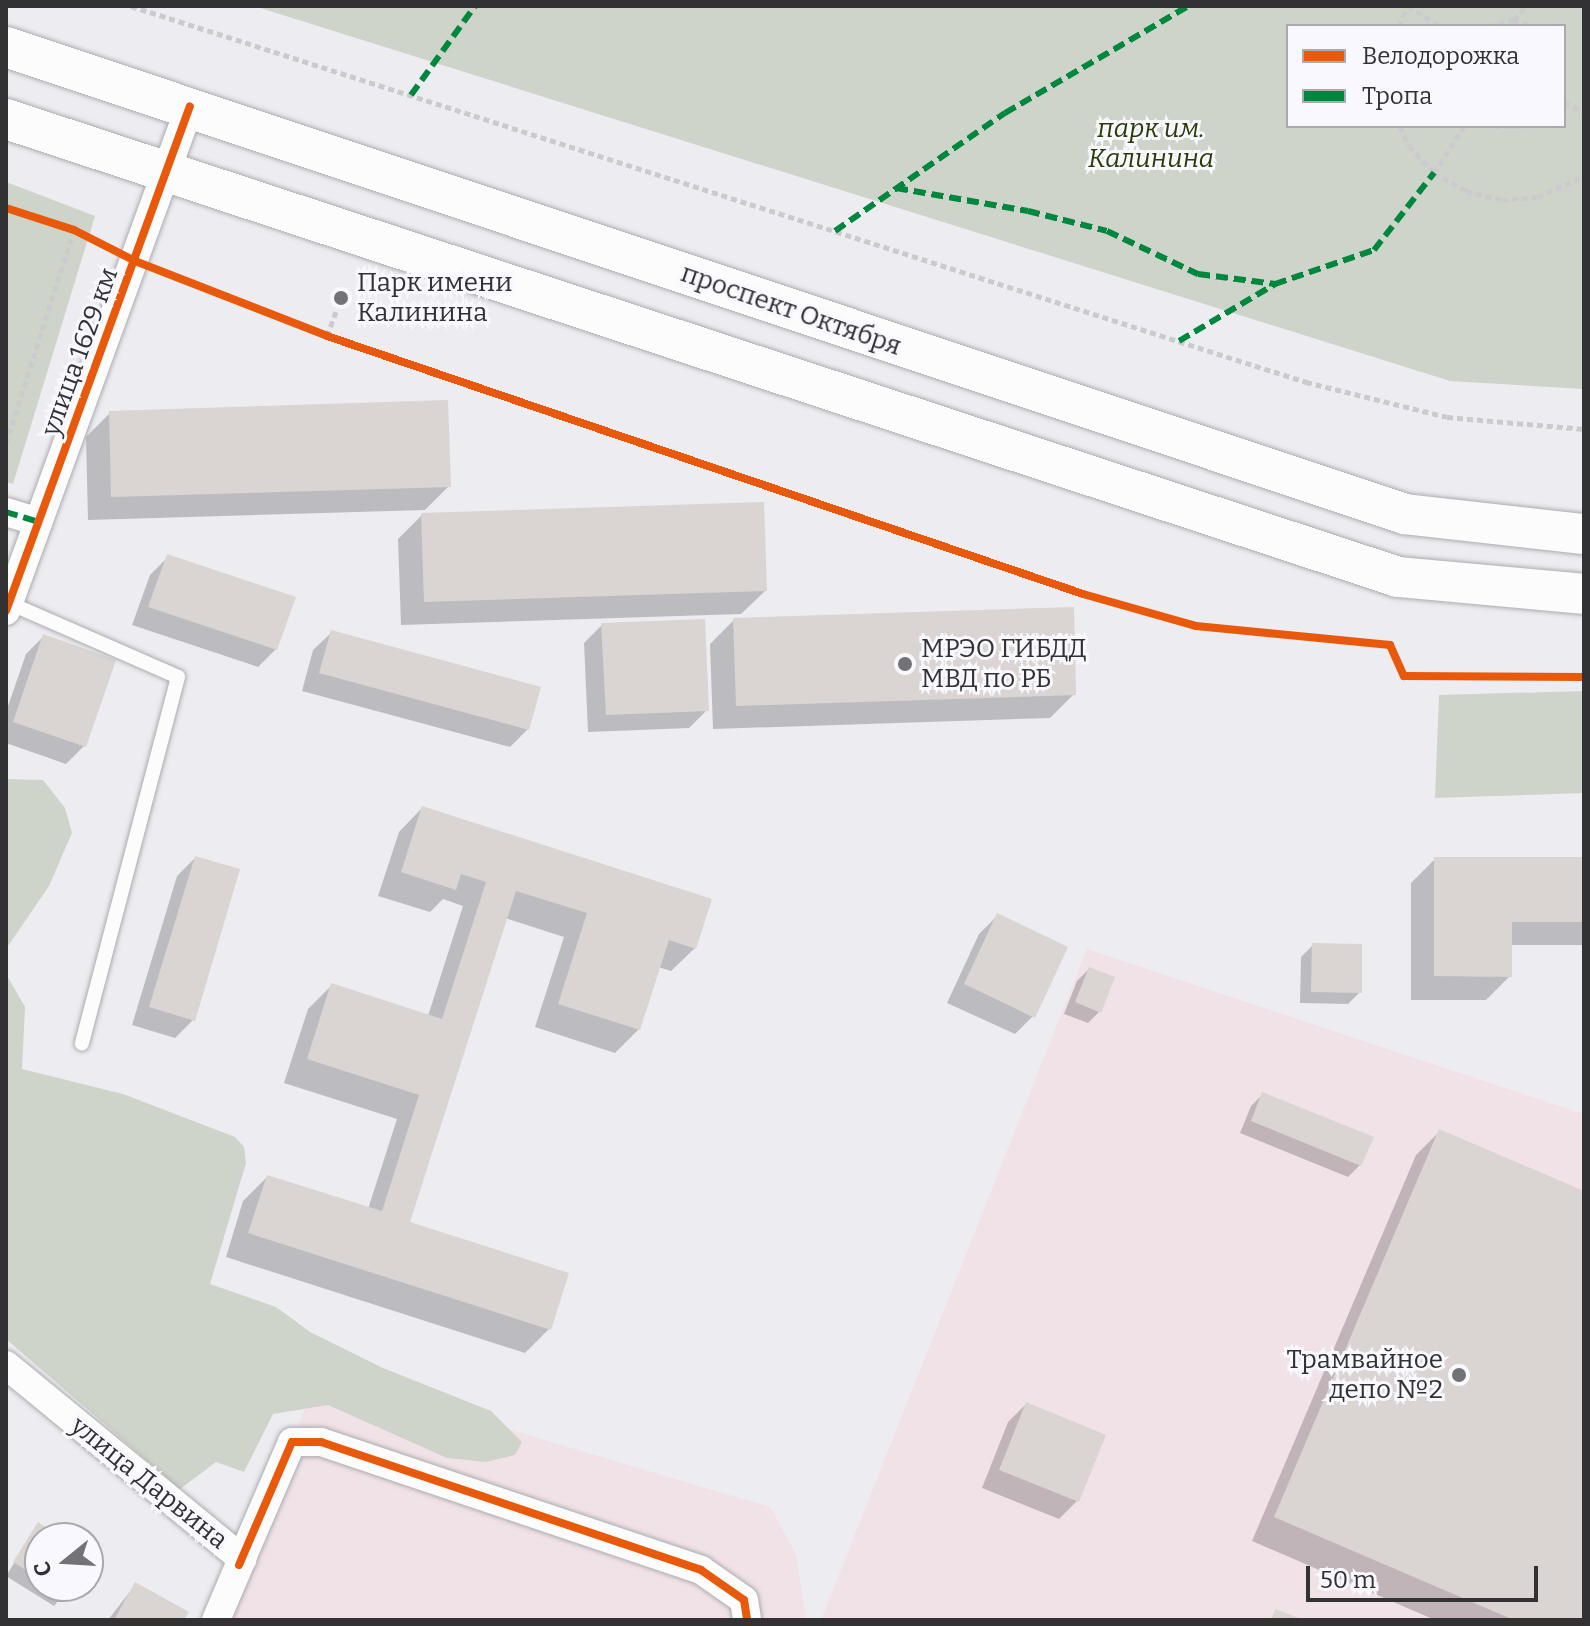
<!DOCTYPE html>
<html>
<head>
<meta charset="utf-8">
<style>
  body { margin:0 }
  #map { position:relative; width:1590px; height:1626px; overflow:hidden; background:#ececf1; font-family:Bitter,serif }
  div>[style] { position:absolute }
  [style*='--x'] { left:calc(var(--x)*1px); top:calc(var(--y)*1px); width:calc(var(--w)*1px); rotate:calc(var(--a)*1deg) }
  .industrial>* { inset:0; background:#f1e2e7 }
  .green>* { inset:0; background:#ced4c9 }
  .shadow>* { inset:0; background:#0003 }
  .building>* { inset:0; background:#dad4d2 }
  .path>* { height:5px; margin-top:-2.5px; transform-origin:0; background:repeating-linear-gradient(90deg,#cbcbcd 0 6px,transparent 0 10px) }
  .roads { filter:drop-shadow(0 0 2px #acacaf) drop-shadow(0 0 2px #acacaf) }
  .service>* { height:14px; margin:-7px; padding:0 7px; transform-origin:7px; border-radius:7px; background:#fcfcfd }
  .minor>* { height:28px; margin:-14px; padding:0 14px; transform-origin:14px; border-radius:14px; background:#fcfcfd }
  .secondary>* { height:40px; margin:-20px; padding:0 20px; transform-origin:20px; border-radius:20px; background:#fcfcfd }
  .quiet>* { height:6px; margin-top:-3px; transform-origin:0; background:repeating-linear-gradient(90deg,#00873e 0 12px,transparent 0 18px) }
  .cycleway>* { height:8px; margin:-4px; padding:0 4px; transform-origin:4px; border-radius:4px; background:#e8590c }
  .dots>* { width:22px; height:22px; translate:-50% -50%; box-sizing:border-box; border:4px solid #f8f8fe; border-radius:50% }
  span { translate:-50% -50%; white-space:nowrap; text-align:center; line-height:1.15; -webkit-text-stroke:6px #f8f8fe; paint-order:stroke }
  .park-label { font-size:26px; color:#2a3d07; font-style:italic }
  .poi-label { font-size:26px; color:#323235 }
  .left { translate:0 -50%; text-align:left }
  .right { translate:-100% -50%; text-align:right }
  .street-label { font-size:26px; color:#323235 }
  .frame { position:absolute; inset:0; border:8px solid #323235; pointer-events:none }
  .legend { position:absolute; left:1286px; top:24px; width:280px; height:104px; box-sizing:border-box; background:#f8f8fe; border:2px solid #a9a9ae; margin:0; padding:10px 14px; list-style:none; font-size:24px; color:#323235 }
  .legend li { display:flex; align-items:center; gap:16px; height:40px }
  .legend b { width:40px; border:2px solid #a9a9ae }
  .north { position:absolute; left:24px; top:1522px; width:80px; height:80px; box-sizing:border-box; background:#f8f8fe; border:2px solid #a9a9ae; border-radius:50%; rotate:252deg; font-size:22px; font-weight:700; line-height:32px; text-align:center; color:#323235 }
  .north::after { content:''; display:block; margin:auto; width:28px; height:36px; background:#737377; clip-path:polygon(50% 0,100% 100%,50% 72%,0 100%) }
  .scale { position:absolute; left:1306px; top:1566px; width:232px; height:36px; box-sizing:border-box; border:4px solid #323235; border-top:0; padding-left:10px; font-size:24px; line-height:28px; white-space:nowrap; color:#323235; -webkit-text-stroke:6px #f8f8fe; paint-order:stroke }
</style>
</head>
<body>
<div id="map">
  <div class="industrial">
    <i style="clip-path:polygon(1087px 949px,1584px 1114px,1584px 1620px,821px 1620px)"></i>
    <i style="clip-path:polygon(319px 1373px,770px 1507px,796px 1554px,806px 1620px,223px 1620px)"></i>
  </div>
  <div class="green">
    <i style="clip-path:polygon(evenodd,254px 6px,1584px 6px,1584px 389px,1450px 381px,254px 6px,1288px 26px,1564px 26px,1564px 126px,1288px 126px,1288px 26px)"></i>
    <i style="clip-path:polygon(6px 182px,95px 216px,13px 484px,6px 482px)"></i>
    <i style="clip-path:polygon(1584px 691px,1584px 793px,1435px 798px,1439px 695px)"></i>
    <i style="clip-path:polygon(6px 779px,43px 780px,65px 808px,72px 833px,49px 886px,6px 949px)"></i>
    <i style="clip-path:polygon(6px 974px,25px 1007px,22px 1069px,123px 1094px,235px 1137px,244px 1147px,246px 1163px,210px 1284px,276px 1307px,310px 1332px,383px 1368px,491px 1411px,522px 1442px,515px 1455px,486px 1462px,447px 1458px,328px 1405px,273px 1414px,244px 1472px,216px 1462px,180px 1489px,6px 1339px)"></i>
  </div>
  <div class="shadow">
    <i style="clip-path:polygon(110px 413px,449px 486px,425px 510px,88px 520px,86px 437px)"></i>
    <i style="clip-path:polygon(422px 515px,765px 591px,741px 614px,401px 625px,398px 539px)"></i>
    <i style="clip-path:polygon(168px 557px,276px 649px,258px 667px,132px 625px,150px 575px)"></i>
    <i style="clip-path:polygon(734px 620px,1074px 694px,1050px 718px,713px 729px,710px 644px)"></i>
    <i style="clip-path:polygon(602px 625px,707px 710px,689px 728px,588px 732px,584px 643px)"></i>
    <i style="clip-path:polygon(331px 633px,528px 729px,510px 747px,302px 691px,313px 650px)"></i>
    <i style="clip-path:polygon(44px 636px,84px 746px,66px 764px,6px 743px,6px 712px,26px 654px)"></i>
    <i style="clip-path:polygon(422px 808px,695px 948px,671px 971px,658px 967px,639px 1029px,615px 1053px,535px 1027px,564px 937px,505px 918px,408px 1223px,549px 1329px,525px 1353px,226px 1257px,243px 1201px,267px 1177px,368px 1209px,397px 1119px,284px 1083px,308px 1009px,332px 985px,428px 1016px,463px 906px,443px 899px,430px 912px,378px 896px,399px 832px)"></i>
    <i style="clip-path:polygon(195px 858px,193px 1020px,175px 1038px,132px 1025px,177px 876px)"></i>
    <i style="clip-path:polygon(1435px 859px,1584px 859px,1584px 945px,1510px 945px,1510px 976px,1486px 1000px,1411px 1000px,1411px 883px)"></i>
    <i style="clip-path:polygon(997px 916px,1033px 1016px,1015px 1034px,947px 1003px,979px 934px)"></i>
    <i style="clip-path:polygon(1313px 945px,1360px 992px,1348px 1004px,1300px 1003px,1301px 957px)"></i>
    <i style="clip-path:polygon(1089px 969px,1100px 1011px,1088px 1023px,1064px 1014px,1077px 981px)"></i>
    <i style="clip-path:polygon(1263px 1094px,1360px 1165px,1348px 1177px,1240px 1133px,1251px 1106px)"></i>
    <i style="clip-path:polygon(1440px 1131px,1584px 1193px,1584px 1620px,1435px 1620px,1252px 1541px,1416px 1155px)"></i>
    <i style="clip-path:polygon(1026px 1404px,1077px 1501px,1059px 1519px,982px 1488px,1008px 1422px)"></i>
    <i style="clip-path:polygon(38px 1525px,59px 1538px,40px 1538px,40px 1586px,71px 1586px,54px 1606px,6px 1576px)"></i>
    <i style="clip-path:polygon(135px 1585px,182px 1620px,108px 1620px)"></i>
  </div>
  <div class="building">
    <i style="clip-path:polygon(448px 400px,451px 487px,111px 497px,109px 411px)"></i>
    <i style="clip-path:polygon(764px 502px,767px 591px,424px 602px,421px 513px)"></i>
    <i style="clip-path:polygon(167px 554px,296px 597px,277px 650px,148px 607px)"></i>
    <i style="clip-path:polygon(1074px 607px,1076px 695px,736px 706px,733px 618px)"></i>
    <i style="clip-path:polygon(705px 619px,709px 711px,606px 715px,601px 623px)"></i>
    <i style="clip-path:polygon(331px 630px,541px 687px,529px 730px,319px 673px)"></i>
    <i style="clip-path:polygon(43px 634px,116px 660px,86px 747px,13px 722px)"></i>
    <i style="clip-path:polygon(422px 806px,712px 899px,696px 949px,669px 940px,640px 1030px,558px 1004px,587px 913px,516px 891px,410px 1222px,569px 1273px,551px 1330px,248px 1233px,267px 1175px,382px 1211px,419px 1095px,307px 1059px,331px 983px,442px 1019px,486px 882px,461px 874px,456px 890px,401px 872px)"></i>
    <i style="clip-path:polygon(195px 856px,240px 869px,195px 1021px,149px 1007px)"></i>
    <i style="clip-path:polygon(1434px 857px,1584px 857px,1584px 922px,1512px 922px,1512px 977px,1434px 976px)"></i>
    <i style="clip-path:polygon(997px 913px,1068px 947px,1035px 1018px,964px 984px)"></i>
    <i style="clip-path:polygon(1312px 943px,1362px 944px,1362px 993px,1311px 992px)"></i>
    <i style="clip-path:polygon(1089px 967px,1115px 977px,1101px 1013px,1075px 1002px)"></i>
    <i style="clip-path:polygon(1262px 1092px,1374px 1137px,1361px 1166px,1251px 1121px)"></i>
    <i style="clip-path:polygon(1439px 1129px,1584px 1191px,1584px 1620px,1514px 1620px,1274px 1517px)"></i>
    <i style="clip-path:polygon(1026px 1402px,1106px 1435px,1079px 1502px,999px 1470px)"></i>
    <i style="clip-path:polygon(38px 1522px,62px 1538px,40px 1538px,40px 1579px,13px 1562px)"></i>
    <i style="clip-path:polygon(135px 1582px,189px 1612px,184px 1620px,114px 1620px)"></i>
    <i style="clip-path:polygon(1275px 1609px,1304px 1620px,1271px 1620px)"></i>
  </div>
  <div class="path">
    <i style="--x:131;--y:6;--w:1234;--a:17.74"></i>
    <i style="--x:1306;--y:382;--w:145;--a:13.9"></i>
    <i style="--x:1447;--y:417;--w:138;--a:5"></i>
    <i style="--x:1408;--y:6;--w:37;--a:33"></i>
    <i style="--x:1514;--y:20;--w:18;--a:-49"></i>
    <i style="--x:1399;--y:26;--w:21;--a:-65"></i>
    <i style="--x:1489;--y:26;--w:25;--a:-14"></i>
    <i style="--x:1513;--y:20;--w:21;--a:17"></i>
    <i style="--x:1564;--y:102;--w:22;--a:27"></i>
    <i style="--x:1400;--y:126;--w:22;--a:66"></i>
    <i style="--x:1409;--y:146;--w:37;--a:47"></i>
    <i style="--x:1434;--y:173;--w:37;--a:29"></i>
    <i style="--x:1466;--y:191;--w:37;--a:14"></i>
    <i style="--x:1502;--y:200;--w:36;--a:-5"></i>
    <i style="--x:1538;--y:197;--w:51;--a:-24.5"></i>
    <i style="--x:1494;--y:126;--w:33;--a:0"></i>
    <i style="--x:1434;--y:173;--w:56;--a:-57.4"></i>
    <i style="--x:327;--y:336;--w:40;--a:-69.8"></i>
    <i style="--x:6;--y:444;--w:215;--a:-72.4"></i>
  </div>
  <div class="roads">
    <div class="service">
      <i style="--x:9;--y:603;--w:184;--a:23.6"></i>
      <i style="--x:178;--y:677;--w:379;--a:104.7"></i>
    </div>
    <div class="minor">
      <i style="--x:6;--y:512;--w:34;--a:17"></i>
      <i style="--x:6;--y:611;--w:537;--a:-69.98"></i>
      <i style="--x:6;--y:1365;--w:306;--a:39.4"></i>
      <i style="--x:242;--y:1559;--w:66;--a:113.1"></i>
      <i style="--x:239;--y:1565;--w:134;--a:-66.7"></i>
      <i style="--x:292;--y:1442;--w:29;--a:0"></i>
      <i style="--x:321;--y:1442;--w:401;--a:18.6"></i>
      <i style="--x:701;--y:1570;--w:52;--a:34.9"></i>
      <i style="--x:744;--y:1600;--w:20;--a:81"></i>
    </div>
    <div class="secondary">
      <i style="--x:6;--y:47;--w:1475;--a:18.46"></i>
      <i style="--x:1405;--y:514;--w:180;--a:6.4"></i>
      <i style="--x:6;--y:119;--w:1465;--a:18.21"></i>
      <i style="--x:1398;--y:577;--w:187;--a:5.2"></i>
    </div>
  </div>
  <div class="quiet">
    <i style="--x:411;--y:95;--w:110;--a:-54.3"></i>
    <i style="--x:896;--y:188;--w:134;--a:9.9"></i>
    <i style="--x:1028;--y:211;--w:81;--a:14.2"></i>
    <i style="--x:1107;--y:231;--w:101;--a:25.3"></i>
    <i style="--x:1198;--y:274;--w:78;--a:7.4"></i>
    <i style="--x:835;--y:231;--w:207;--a:-34.8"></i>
    <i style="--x:1005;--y:113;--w:212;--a:-30.3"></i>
    <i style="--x:1179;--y:341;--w:112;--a:-30.7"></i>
    <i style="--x:1275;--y:284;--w:105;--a:-19"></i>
    <i style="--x:1374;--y:250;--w:98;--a:-52.1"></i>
    <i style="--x:6;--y:512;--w:34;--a:17"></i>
  </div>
  <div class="cycleway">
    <i style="--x:6;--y:208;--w:71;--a:17.9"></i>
    <i style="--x:74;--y:230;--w:68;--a:26.9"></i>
    <i style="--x:135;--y:261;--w:206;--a:21.3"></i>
    <i style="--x:327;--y:336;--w:799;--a:18.84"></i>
    <i style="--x:1083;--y:594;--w:117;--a:15.8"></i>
    <i style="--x:1196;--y:626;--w:195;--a:5.6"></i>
    <i style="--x:1390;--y:645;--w:34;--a:66"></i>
    <i style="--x:1404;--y:676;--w:180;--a:0.3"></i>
    <i style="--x:6;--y:611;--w:537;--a:-69.98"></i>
    <i style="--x:239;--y:1565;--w:134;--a:-66.7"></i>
    <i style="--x:292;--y:1442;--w:29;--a:0"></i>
    <i style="--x:321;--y:1442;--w:401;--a:18.6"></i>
    <i style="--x:701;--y:1570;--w:52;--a:34.9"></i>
    <i style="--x:744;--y:1600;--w:20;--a:81"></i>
  </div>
  <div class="dots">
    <i style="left:341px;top:298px;background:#737377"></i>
    <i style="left:905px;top:664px;background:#737377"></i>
    <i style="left:1459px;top:1375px;background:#737377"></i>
  </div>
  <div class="park-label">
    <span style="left:1151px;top:144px">парк им.<br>Калинина</span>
  </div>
  <div class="poi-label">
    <span class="left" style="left:357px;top:298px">Парк имени<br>Калинина</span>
    <span class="left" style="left:921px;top:664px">МРЭО ГИБДД<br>МВД по РБ</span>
    <span class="right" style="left:1443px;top:1375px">Трамвайное<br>депо №2</span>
  </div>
  <div class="street-label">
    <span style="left:791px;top:310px;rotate:19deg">проспект Октября</span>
    <span style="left:80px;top:352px;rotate:-70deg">улица 1629 км</span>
    <span style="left:149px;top:1483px;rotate:39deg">улица Дарвина</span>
  </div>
  <div class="frame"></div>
  <ul class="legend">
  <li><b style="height:10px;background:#e8590c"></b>Велодорожка</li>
  <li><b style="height:10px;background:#00873e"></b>Тропа</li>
  </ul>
  <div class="north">С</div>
  <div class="scale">50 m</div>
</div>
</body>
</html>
